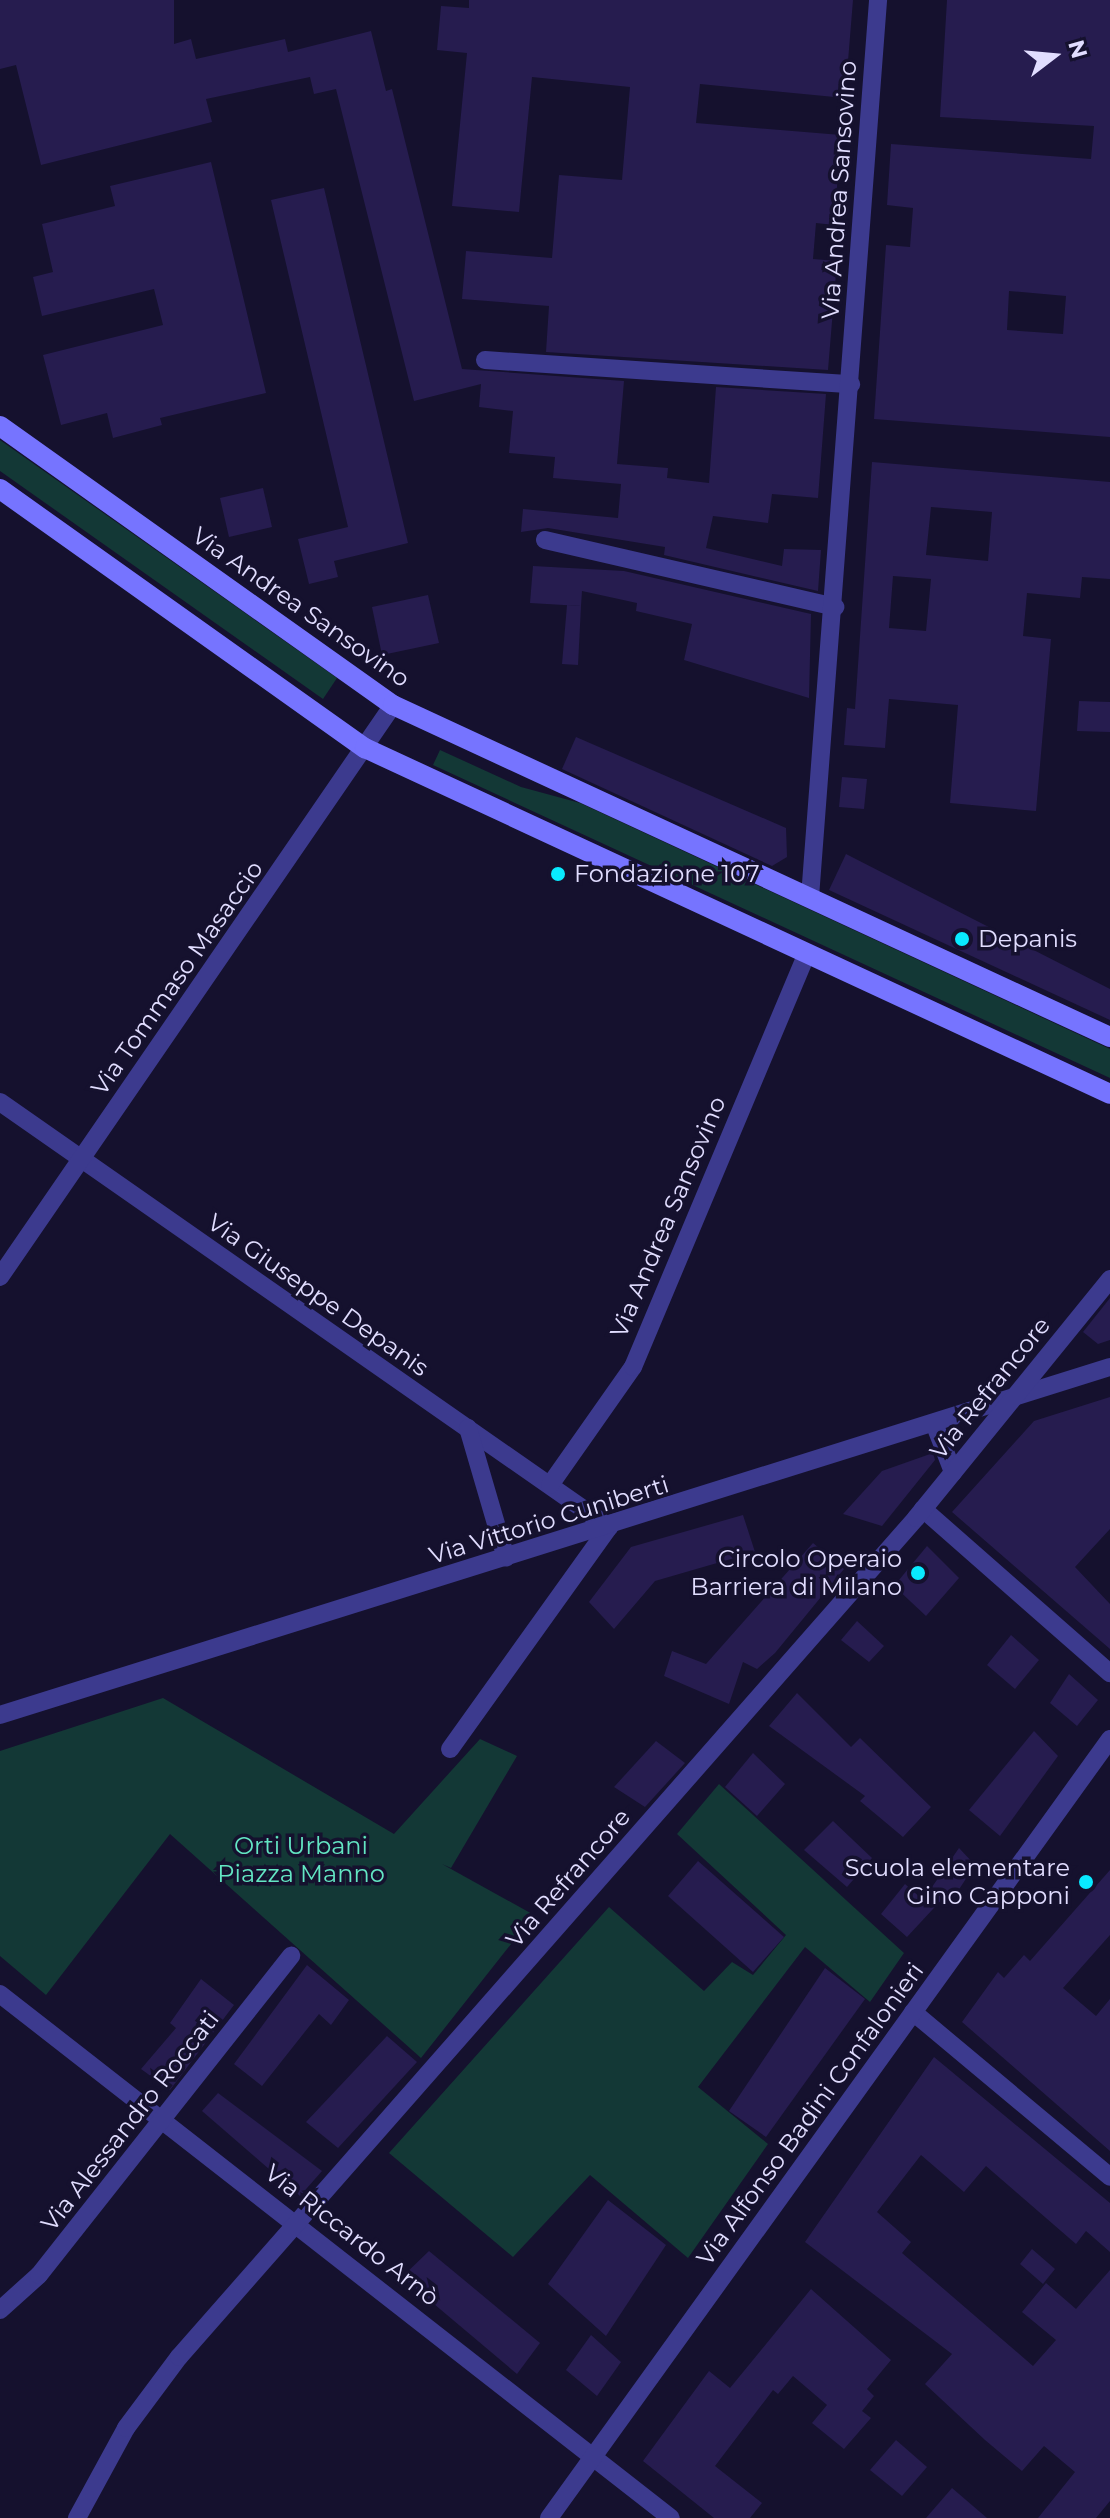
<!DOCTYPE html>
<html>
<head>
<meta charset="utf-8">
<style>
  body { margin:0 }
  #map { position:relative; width:1110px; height:2518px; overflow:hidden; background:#15112e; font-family:Montserrat,sans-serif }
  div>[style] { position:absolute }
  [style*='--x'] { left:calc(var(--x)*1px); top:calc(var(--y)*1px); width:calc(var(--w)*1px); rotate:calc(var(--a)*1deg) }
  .green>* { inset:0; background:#133836 }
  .building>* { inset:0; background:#261c4f }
  .street>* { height:18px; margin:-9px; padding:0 9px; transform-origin:9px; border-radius:9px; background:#3c3a8e }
  .secondary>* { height:20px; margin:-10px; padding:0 10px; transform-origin:10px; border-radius:10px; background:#7674ff }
  .dots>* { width:22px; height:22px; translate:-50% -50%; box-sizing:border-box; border:4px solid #15112e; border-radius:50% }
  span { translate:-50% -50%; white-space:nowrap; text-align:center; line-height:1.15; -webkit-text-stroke:7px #15112e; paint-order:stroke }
  .street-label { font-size:24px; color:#e1ddff }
  .poi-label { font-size:24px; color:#e1ddff }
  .left { translate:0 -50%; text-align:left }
  .right { translate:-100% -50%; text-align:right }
  .park-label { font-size:24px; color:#63e6c3 }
  .north { position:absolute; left:1014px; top:16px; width:80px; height:80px; -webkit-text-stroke:6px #15112e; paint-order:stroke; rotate:74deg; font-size:22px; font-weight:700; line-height:32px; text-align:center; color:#e1ddff }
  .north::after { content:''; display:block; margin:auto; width:28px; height:36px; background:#e1ddff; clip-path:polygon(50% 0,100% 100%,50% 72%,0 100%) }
</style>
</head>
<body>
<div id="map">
  <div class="green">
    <i style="clip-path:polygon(0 440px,337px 678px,323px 699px,0 471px)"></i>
    <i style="clip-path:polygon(440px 750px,521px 787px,580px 803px,1110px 1049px,1110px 1078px,433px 765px)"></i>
    <i style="clip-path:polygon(163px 1698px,394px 1834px,480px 1739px,517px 1756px,451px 1868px,442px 1864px,534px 1915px,421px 2058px,170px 1834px,46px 1995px,0 1956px,0 1751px)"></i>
    <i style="clip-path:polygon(719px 1784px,904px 1953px,870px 2002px,805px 1947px,698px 2087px,768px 2144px,688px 2258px,590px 2175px,513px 2257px,389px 2153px,609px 1907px,704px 1991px,732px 1962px,753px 1975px,786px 1935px,677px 1834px)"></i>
  </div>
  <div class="building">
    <i style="clip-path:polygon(0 0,174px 0,174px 44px,191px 39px,196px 59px,285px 39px,288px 52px,371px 31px,386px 91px,392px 89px,462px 369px,624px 381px,617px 464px,668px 468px,667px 478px,709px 483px,716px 387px,826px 394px,818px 498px,772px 494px,768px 523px,713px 516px,706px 548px,782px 566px,784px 549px,821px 550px,818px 591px,664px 555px,665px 547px,548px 528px,521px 532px,523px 509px,618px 518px,621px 484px,553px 478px,555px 457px,509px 453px,513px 411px,479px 407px,481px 384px,414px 401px,336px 89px,314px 94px,310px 77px,206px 99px,212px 122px,41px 165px,16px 65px,0 69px)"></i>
    <i style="clip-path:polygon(469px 0,853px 0,845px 98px,700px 84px,696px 123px,841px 135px,834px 225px,816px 223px,813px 259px,837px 261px,828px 370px,546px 352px,549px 306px,462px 299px,466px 251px,552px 258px,559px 175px,622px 180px,630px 87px,532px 77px,519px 212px,452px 206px,467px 53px,437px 50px,441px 6px,469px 8px)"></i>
    <i style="clip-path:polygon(evenodd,947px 0,1110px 0,1110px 437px,874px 419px,886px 245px,910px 247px,913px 208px,887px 205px,891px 144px,1091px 159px,1094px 126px,940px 117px,947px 0,1009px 291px,1066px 296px,1063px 334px,1007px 330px,1009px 291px)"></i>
    <i style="clip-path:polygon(211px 162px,266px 393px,160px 418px,162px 425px,113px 438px,107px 413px,61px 425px,43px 355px,163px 325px,154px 289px,42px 316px,33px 277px,53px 272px,42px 224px,115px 206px,110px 186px)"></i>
    <i style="clip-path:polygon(324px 188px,408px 543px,334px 561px,338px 577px,309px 584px,298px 539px,348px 527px,271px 200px)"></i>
    <i style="clip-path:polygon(evenodd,872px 462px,1110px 482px,1110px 579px,1082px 577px,1080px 598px,1027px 593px,1023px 636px,1051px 639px,1036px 811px,950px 803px,958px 705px,889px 699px,885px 748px,844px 745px,847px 708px,855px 709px,872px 462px,931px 507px,992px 512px,988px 561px,926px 555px,931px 507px,872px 462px,893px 576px,931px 579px,926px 631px,889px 628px,893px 576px)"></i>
    <i style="clip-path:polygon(263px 488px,272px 527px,229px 537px,220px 498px)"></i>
    <i style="clip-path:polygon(533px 566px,624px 571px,811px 614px,809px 698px,684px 660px,692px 624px,636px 611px,637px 603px,582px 591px,581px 606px,530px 603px)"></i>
    <i style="clip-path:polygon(428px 595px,439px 643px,382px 655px,372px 607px)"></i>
    <i style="clip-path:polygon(567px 605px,581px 606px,578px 665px,562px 664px)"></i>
    <i style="clip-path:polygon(1079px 701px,1110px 702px,1110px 732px,1077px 731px)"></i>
    <i style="clip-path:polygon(576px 737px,786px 828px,787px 857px,772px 866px,562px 769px)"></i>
    <i style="clip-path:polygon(842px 777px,867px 779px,864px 809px,839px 807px)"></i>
    <i style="clip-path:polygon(846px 854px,1110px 989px,1110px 1020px,829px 890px)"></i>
    <i style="clip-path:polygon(1110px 1298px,1110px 1340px,1098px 1344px,1083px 1332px)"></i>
    <i style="clip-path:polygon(1110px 1397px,1110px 1529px,1075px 1567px,1110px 1604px,1110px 1649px,952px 1512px,1034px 1421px)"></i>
    <i style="clip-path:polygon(933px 1453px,935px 1460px,882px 1526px,843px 1514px,882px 1471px)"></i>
    <i style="clip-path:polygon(743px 1515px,755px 1552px,655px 1581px,614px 1629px,589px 1602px,631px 1547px)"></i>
    <i style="clip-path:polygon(813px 1543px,844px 1569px,775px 1653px,757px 1669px,743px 1662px,729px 1704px,664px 1676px,672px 1651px,706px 1664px)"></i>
    <i style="clip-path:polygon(927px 1546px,959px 1578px,926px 1616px,894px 1586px)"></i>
    <i style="clip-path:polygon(857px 1621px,884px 1646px,869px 1662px,841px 1640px)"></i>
    <i style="clip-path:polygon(1011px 1635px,1039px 1660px,1015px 1689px,987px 1665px)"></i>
    <i style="clip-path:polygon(1069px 1674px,1098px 1700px,1077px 1726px,1050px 1703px)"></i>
    <i style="clip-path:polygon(797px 1693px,851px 1747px,860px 1738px,931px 1807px,903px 1837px,860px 1801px,865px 1796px,769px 1726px)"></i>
    <i style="clip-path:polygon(1034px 1731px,1058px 1756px,1000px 1836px,969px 1810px)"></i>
    <i style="clip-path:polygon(656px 1741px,685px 1763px,645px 1807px,614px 1787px)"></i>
    <i style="clip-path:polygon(753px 1753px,785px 1784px,757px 1816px,725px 1787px)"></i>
    <i style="clip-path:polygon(833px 1821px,872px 1858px,847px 1887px,804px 1850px)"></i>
    <i style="clip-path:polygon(959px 1848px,975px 1865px,952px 1900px,946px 1895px,907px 1937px,881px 1914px,905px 1884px,923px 1900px)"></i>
    <i style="clip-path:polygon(698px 1861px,784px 1937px,753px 1972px,668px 1896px)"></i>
    <i style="clip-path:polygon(1110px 1870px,1110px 1935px,1063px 1988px,1096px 2016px,1110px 1999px,1110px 2151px,962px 2022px,998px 1972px,1004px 1978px,1024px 1955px,1030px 1961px)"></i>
    <i style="clip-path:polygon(307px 1965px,349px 2000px,331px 2025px,319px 2014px,262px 2086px,234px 2064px)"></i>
    <i style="clip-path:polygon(825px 1968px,865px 1999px,766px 2137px,729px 2111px)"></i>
    <i style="clip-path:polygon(201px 1979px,234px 2005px,170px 2090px,141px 2069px,176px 2028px,170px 2023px)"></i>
    <i style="clip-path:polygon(387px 2036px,417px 2062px,338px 2148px,306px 2122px)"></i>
    <i style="clip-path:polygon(934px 2057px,1110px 2203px,1110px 2252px,1086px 2231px,1076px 2244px,986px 2166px,964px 2192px,921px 2155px,877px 2212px,911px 2242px,902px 2253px,1033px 2366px,1056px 2340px,1022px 2312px,1046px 2283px,1076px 2309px,1110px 2270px,1110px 2501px,1096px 2518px,1038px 2518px,1075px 2472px,1044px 2446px,1022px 2471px,985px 2440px,925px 2384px,952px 2354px,805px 2242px)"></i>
    <i style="clip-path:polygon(218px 2093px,322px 2171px,300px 2196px,202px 2111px)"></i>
    <i style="clip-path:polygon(608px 2200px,666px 2245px,606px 2336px,548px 2284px)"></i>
    <i style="clip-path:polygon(1032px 2249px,1055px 2269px,1043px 2284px,1020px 2264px)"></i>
    <i style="clip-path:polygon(429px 2251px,540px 2343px,517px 2374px,402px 2277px)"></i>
    <i style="clip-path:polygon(811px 2289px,891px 2360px,867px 2389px,874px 2396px,862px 2411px,871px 2418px,844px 2449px,812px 2423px,827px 2405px,793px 2376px,778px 2394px,773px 2390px,715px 2466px,762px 2503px,750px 2518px,714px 2518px,643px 2461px,709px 2371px,730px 2388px)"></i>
    <i style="clip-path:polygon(591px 2335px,621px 2362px,597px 2396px,566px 2370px)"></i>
    <i style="clip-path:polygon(896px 2440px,927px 2467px,902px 2496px,870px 2470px)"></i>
    <i style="clip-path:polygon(952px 2488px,987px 2518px,926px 2518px)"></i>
  </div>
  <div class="street">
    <i style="--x:485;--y:360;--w:367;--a:3.8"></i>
    <i style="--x:545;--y:540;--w:298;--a:13"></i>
    <i style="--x:810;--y:897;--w:900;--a:-85.66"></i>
    <i style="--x:0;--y:1102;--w:743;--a:34.91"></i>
    <i style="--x:609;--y:1527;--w:273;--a:125.6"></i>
    <i style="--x:0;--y:1277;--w:694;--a:-55.51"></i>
    <i style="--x:934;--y:1423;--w:53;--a:68.8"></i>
    <i style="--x:468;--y:1428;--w:135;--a:73.7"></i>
    <i style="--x:550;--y:1485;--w:144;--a:-54.9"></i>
    <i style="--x:633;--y:1367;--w:448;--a:-67.2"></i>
    <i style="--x:923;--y:1509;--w:249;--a:41.3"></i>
    <i style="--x:0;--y:1715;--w:1163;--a:-17.41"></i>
    <i style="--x:0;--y:1994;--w:851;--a:37.99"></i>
    <i style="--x:913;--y:2012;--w:257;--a:39.9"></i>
    <i style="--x:0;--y:2310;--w:52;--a:-41.9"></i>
    <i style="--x:39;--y:2275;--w:407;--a:-51.7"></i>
    <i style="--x:77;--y:2518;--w:102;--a:-61.4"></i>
    <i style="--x:126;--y:2428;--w:89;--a:-53.3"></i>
    <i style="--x:179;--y:2357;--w:1117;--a:-48.7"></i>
    <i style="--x:916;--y:1518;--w:308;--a:-50.9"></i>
    <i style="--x:549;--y:2518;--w:960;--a:-54.24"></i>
  </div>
  <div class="secondary">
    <i style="--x:0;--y:426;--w:482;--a:35.4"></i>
    <i style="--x:393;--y:705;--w:790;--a:24.85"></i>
    <i style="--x:0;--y:489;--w:448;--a:35.4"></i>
    <i style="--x:365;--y:748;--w:821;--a:24.91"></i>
  </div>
  <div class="dots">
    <i style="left:558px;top:874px;background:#09eaff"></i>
    <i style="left:962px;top:939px;background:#09eaff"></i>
    <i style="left:918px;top:1573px;background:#09eaff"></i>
    <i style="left:1086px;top:1882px;background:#09eaff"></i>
  </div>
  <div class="street-label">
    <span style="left:839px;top:190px;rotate:-86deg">Via Andrea Sansovino</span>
    <span style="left:301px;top:607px;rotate:35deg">Via Andrea Sansovino</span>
    <span style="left:177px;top:978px;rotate:-55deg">Via Tommaso Masaccio</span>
    <span style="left:668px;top:1217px;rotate:-67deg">Via Andrea Sansovino</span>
    <span style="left:318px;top:1295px;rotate:35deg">Via Giuseppe Depanis</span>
    <span style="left:990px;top:1388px;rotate:-51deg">Via Refrancore</span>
    <span style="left:549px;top:1520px;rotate:-17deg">Via Vittorio Cuniberti</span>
    <span style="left:568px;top:1878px;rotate:-49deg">Via Refrancore</span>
    <span style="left:810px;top:2114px;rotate:-54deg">Via Alfonso Badini Confalonieri</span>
    <span style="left:130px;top:2121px;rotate:-52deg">Via Alessandro Roccati</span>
    <span style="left:352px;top:2235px;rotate:38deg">Via Riccardo Arnò</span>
  </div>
  <div class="poi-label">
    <span class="left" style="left:574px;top:874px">Fondazione 107</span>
    <span class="left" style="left:978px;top:939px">Depanis</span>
    <span class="right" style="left:902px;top:1573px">Circolo Operaio<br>Barriera di Milano</span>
    <span class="right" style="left:1070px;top:1882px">Scuola elementare<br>Gino Capponi</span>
  </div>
  <div class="park-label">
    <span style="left:301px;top:1860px">Orti Urbani<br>Piazza Manno</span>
  </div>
  <div class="north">N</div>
</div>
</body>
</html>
